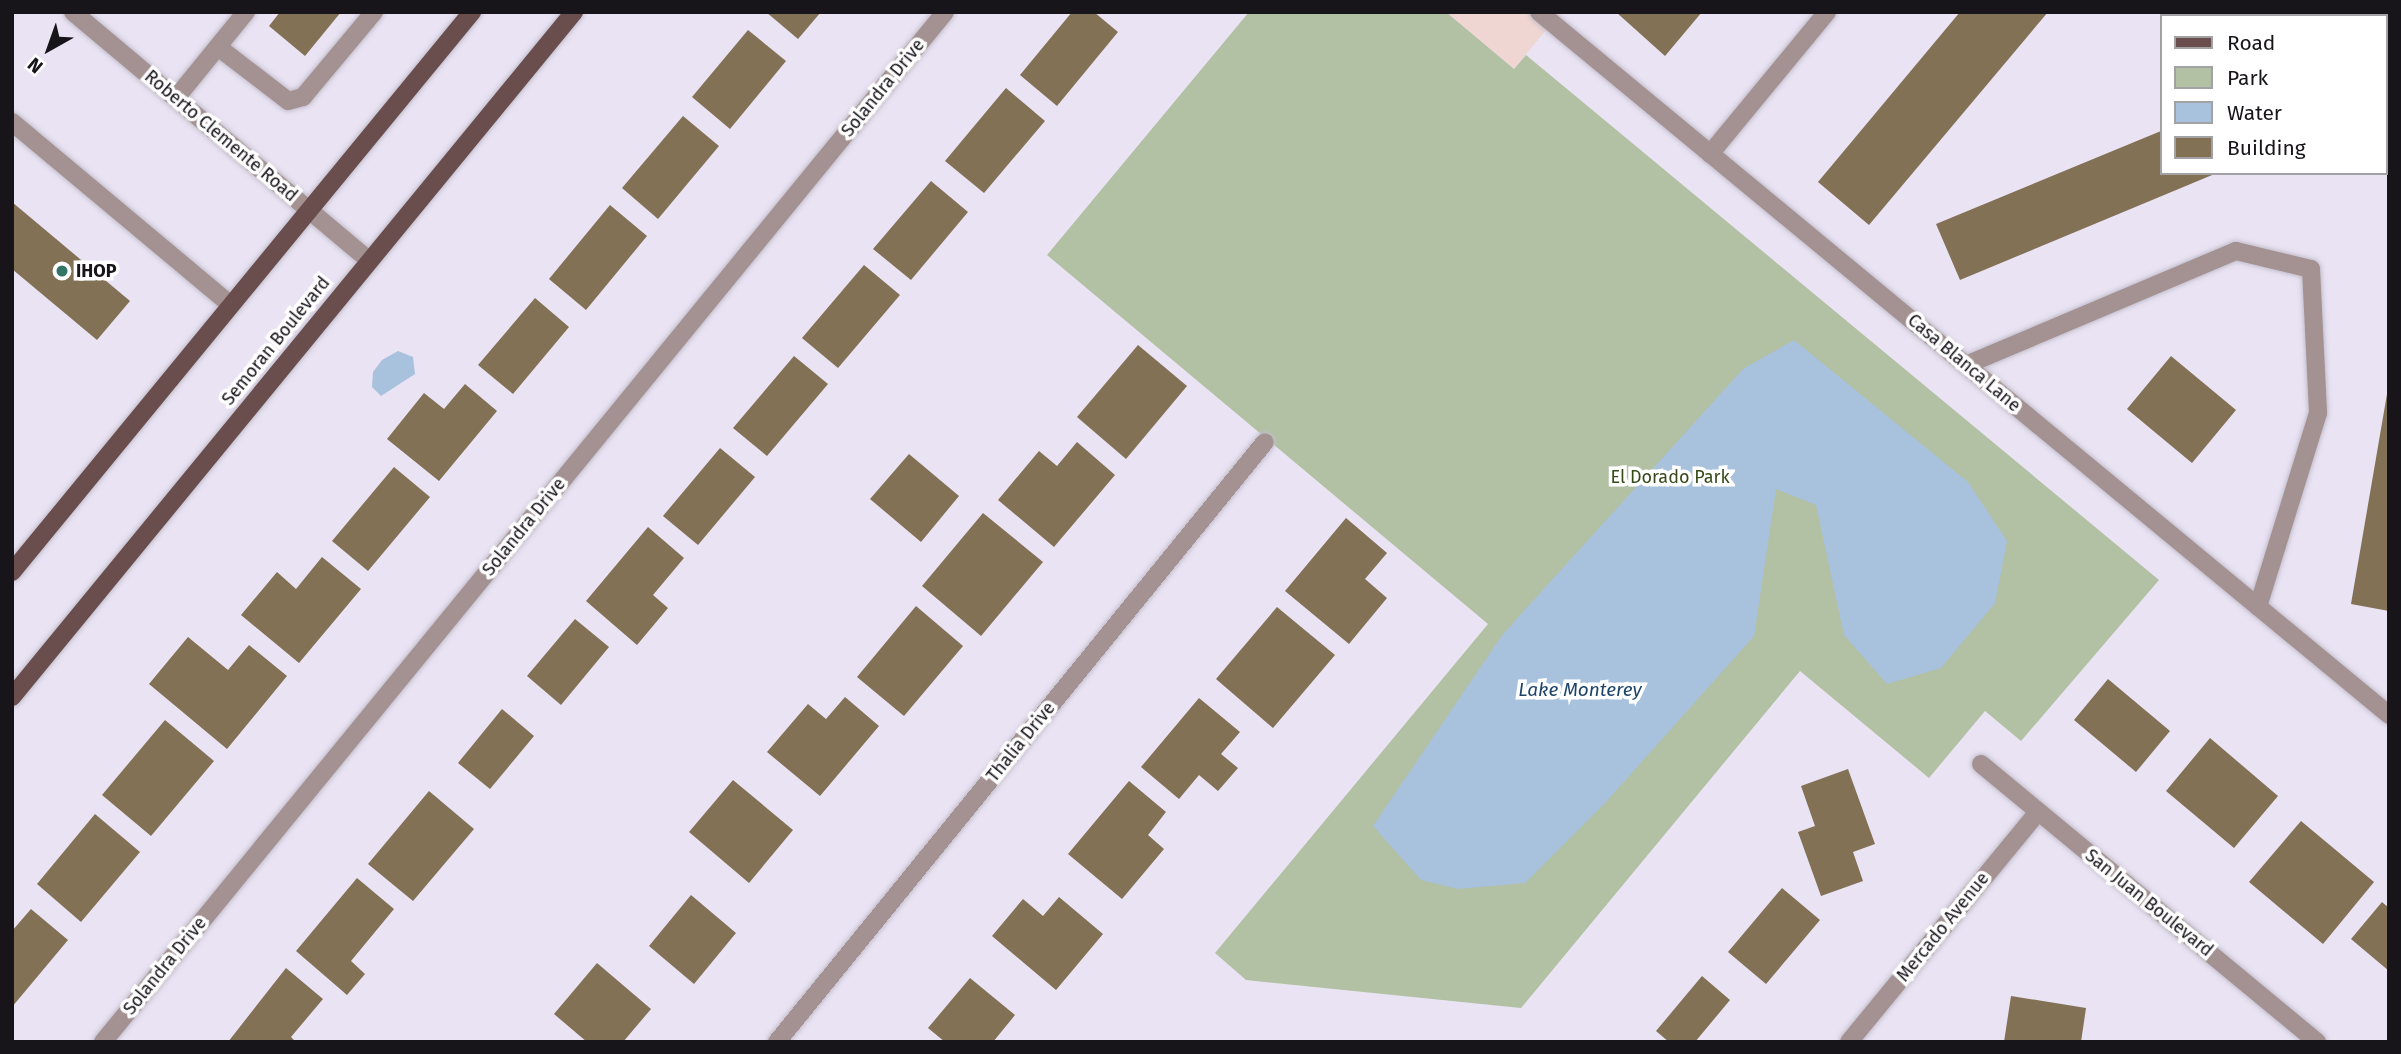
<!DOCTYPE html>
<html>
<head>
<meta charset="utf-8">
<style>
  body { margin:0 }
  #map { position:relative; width:2401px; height:1054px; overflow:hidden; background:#e9e3f3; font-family:"Fira Sans",sans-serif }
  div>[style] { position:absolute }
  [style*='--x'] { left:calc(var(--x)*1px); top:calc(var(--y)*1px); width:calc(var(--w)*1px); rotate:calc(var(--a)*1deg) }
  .commercial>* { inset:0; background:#f0d6d2 }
  .green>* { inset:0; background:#b2c1a4 }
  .water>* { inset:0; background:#a8c1dc }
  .building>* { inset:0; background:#827155 }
  .roads { filter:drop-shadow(0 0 2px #c3becc) drop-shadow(0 0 2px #c3becc) }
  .minor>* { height:18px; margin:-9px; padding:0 9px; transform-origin:9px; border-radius:9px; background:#a39291 }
  .major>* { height:18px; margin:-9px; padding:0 9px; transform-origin:9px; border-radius:9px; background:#6a4d4d }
  .dots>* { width:19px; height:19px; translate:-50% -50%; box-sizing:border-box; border:4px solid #fff; border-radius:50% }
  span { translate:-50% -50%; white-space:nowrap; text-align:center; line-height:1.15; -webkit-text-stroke:7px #fff; paint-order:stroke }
  .street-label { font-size:18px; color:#17141a }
  .poi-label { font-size:18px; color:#17141a; font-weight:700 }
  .left { translate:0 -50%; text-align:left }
  .park-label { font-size:18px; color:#364b1c }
  .water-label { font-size:19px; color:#1e4469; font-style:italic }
  .frame { position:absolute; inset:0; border:14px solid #17141a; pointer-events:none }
  .legend { position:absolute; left:2160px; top:14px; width:228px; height:161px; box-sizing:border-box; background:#fff; border:2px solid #a2a1a3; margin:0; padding:9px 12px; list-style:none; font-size:21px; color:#17141a }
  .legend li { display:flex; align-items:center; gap:14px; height:35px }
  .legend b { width:35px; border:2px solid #a2a1a3 }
  .north { position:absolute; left:14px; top:14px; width:70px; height:70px; -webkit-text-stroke:5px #fff; paint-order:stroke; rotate:220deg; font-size:19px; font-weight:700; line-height:28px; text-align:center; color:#17141a }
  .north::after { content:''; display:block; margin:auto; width:24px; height:32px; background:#17141a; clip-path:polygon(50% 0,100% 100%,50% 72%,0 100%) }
</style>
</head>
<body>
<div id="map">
  <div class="commercial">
    <i style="clip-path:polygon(1446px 12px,1561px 12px,1514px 69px)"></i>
  </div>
  <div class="green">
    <i style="clip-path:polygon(1249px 12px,1446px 12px,1514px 69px,1526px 55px,2159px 580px,2021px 741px,1985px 711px,1929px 778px,1800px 671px,1521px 1008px,1246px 980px,1215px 953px,1488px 624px,1047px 255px)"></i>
  </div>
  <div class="water">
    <i style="clip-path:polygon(1794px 340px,1968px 482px,2007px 541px,1995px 603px,1941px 668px,1887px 684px,1844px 635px,1816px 505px,1776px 489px,1754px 636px,1605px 803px,1525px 883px,1458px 889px,1421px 880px,1373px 826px,1503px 634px,1743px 369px)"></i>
    <i style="clip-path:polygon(398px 351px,413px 357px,415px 374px,381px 396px,372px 387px,373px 372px,382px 360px)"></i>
  </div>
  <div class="building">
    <i style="clip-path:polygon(280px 12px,341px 12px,305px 56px,269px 26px)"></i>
    <i style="clip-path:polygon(766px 12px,821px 12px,798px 39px)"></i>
    <i style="clip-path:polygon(1072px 12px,1094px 12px,1118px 32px,1057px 106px,1020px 75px)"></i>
    <i style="clip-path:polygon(1616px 12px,1702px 12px,1665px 56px)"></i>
    <i style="clip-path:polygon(1960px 12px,2048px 12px,1869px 225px,1818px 182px)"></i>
    <i style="clip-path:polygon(748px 30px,786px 61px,730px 129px,692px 97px)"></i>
    <i style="clip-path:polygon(2385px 84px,2389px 87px,2389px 171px,2385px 168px)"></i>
    <i style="clip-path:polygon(1006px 88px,1045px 121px,984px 193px,945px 161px)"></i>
    <i style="clip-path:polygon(683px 116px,719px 146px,658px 219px,622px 188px)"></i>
    <i style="clip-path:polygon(2161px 131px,2161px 173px,2217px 173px,1960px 280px,1936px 224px)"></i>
    <i style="clip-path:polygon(931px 181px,968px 212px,911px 280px,873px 249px)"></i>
    <i style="clip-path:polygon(12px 202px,130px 301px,97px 340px,12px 269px)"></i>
    <i style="clip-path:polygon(610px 205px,647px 236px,586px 310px,549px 279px)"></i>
    <i style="clip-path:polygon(864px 265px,900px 295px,838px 368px,802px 338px)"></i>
    <i style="clip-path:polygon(535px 298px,569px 327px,513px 394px,478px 365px)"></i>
    <i style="clip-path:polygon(1138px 345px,1187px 386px,1126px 459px,1077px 417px)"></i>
    <i style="clip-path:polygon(794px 356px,828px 384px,767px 456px,733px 428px)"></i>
    <i style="clip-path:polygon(2171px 356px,2236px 410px,2192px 463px,2127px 409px)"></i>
    <i style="clip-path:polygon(465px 384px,497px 411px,439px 481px,387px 439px,424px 393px,444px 409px)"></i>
    <i style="clip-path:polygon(2387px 394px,2389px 394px,2389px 611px,2351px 604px)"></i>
    <i style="clip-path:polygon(1077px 442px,1115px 475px,1054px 547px,998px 500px,1039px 451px,1057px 466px)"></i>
    <i style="clip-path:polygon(720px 448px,755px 477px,698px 545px,663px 516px)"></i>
    <i style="clip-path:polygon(909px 454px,959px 496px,921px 542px,870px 499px)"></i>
    <i style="clip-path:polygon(394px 467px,430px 497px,368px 571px,332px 541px)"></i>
    <i style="clip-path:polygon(983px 513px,1043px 562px,981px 636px,922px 586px)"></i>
    <i style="clip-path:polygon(1346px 518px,1387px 553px,1365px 579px,1387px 598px,1349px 644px,1285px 591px)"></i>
    <i style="clip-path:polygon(648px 527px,684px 558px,653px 595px,668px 608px,637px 645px,586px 601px)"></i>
    <i style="clip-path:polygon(322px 557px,361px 589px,299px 663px,241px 615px,277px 572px,296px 589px)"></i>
    <i style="clip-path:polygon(916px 606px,963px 646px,904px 716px,857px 677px)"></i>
    <i style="clip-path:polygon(1277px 607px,1335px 655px,1273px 728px,1216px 679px)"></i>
    <i style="clip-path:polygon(575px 619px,609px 647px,561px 705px,527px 676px)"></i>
    <i style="clip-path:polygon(188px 637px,228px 670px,249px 645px,287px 676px,227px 749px,149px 684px)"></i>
    <i style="clip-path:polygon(2108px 679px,2170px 731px,2136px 772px,2074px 720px)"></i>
    <i style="clip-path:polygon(845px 697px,879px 726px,820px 796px,767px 752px,808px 704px,826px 719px)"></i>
    <i style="clip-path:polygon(1199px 698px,1240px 732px,1221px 754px,1238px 768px,1218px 791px,1199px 775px,1179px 799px,1141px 767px)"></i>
    <i style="clip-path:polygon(502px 709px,534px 736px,490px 789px,458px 763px)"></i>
    <i style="clip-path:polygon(165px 720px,214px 761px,151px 836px,102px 795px)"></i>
    <i style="clip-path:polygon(2210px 738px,2278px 796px,2234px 848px,2166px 791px)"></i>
    <i style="clip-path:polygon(1848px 769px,1875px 844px,1853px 852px,1863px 881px,1821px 896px,1798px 832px,1815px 826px,1801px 786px)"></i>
    <i style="clip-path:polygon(733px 780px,793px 830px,749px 883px,689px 832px)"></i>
    <i style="clip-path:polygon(1129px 781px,1166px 812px,1148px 835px,1164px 849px,1122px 899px,1068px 854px)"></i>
    <i style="clip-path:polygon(429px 791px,474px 829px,413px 901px,368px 864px)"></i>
    <i style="clip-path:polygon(95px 814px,140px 852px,81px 922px,37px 884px)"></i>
    <i style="clip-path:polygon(2301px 821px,2374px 882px,2323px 944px,2249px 882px)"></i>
    <i style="clip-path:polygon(357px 878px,394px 909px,351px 961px,365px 974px,347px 995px,296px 951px)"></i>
    <i style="clip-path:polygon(1782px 888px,1820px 920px,1766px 984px,1728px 952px)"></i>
    <i style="clip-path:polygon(691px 895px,736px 933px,694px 984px,649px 946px)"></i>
    <i style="clip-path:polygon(1059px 897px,1103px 934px,1056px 990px,992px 936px,1023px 899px,1043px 916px)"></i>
    <i style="clip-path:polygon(2382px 902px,2389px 908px,2389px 971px,2351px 939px)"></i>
    <i style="clip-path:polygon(31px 909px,68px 940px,12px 1007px,12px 931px)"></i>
    <i style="clip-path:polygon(597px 963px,651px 1009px,623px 1042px,587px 1042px,554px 1014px)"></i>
    <i style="clip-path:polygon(286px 968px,323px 999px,291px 1037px,296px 1042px,228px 1042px)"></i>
    <i style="clip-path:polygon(1702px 976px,1730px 1000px,1695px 1042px,1669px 1042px,1656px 1031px)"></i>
    <i style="clip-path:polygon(970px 978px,1015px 1015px,993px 1042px,945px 1042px,928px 1028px)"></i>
    <i style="clip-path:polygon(2011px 996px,2086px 1008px,2081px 1042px,2004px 1042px)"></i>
  </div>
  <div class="roads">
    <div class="minor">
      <i style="--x:73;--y:12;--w:386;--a:40"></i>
      <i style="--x:1539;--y:12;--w:1103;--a:39.59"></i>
      <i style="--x:218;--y:47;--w:88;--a:37.6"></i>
      <i style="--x:288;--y:101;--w:16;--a:-15"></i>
      <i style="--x:303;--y:97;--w:111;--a:-50.1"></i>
      <i style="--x:176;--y:98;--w:111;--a:-50.9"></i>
      <i style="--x:12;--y:122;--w:285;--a:39.9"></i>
      <i style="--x:1710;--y:154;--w:184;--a:-50.5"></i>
      <i style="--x:1966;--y:365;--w:293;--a:-22.9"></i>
      <i style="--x:2236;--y:251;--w:77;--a:13.5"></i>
      <i style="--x:2311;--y:269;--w:144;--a:87.2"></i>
      <i style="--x:2318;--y:413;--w:203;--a:107.2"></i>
      <i style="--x:1981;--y:764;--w:436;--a:39.6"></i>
      <i style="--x:103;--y:1042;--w:1330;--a:-50.73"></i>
      <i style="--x:777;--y:1042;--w:773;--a:-50.88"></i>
      <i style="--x:1849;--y:1042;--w:298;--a:-50.6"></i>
    </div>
    <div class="major">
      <i style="--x:12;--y:572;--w:725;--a:-50.6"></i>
      <i style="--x:12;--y:697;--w:886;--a:-50.63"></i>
    </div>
  </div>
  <div class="dots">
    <i style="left:62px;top:271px;background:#327465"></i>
  </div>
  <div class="street-label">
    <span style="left:883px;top:88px;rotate:-51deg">Solandra Drive</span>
    <span style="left:221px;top:136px;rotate:40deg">Roberto Clemente Road</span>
    <span style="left:276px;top:341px;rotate:-51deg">Semoran Boulevard</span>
    <span style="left:1964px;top:363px;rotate:40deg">Casa Blanca Lane</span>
    <span style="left:524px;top:527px;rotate:-51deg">Solandra Drive</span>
    <span style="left:1021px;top:742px;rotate:-51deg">Thalia Drive</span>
    <span style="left:2149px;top:903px;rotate:39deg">San Juan Boulevard</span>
    <span style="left:1943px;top:927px;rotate:-51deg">Mercado Avenue</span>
    <span style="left:165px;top:966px;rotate:-51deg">Solandra Drive</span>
  </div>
  <div class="poi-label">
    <span class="left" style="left:76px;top:271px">IHOP</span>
  </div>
  <div class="park-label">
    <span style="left:1670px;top:477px">El Dorado Park</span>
  </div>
  <div class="water-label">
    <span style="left:1580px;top:690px">Lake Monterey</span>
  </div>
  <div class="frame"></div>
  <ul class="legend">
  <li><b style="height:9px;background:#6a4d4d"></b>Road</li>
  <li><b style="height:19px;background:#b2c1a4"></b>Park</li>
  <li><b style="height:19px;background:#a8c1dc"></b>Water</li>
  <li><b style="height:19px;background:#827155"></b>Building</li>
  </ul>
  <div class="north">N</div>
</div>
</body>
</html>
